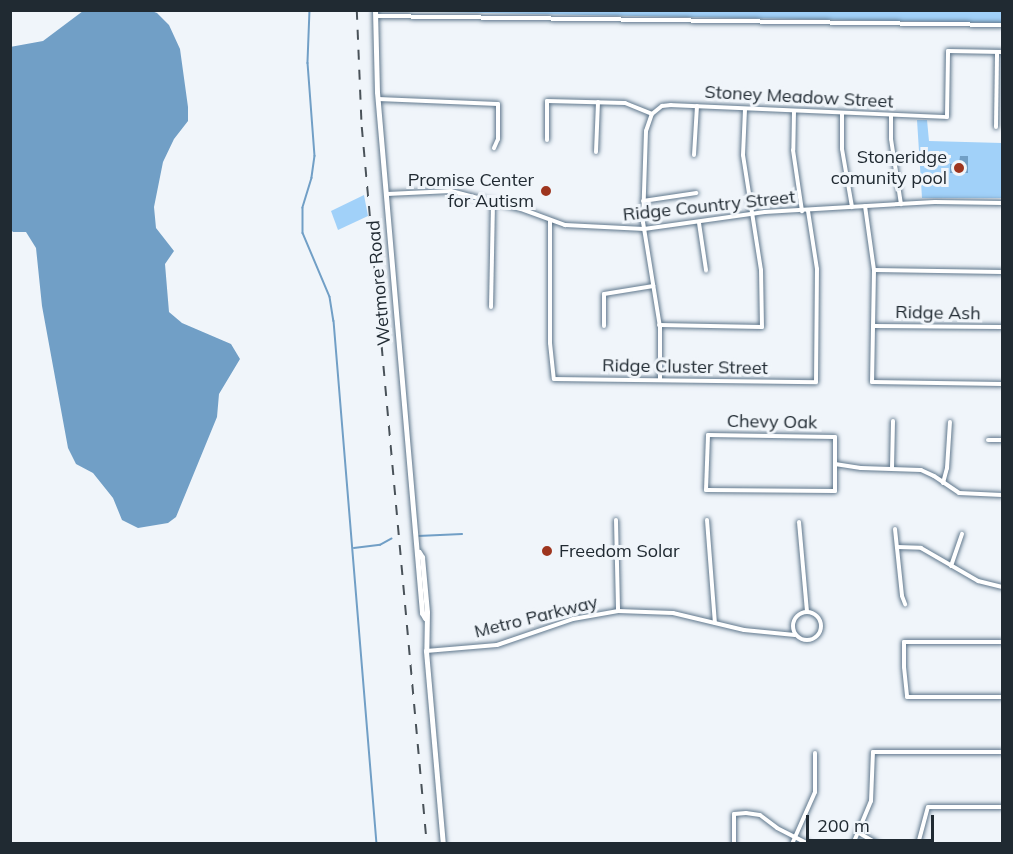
<!DOCTYPE html>
<html>
<head>
<meta charset="utf-8">
<style>
  body { margin:0 }
  #map { position:relative; width:1013px; height:854px; overflow:hidden; background:#f0f5fa; font-family:Mulish,sans-serif }
  div>[style] { position:absolute }
  [style*='--x'] { left:calc(var(--x)*1px); top:calc(var(--y)*1px); width:calc(var(--w)*1px); rotate:calc(var(--a)*1deg) }
  .green>* { inset:0; background:#a1d1f9 }
  .water>* { inset:0; background:#719fc6 }
  .stream>* { height:1.5px; margin:-0.75px; padding:0 0.75px; transform-origin:0.75px; border-radius:0.75px; background:#719fc6 }
  .roads { filter:drop-shadow(0 0 2px #5e768b) drop-shadow(0 0 2px #5e768b) }
  .minor>* { height:4px; margin:-2px; padding:0 2px; transform-origin:2px; border-radius:2px; background:#fff }
  .minor>.ring { margin:-2px; padding:0; box-sizing:content-box; background:none; border:4px solid #fff; border-radius:50% }
  .secondary>* { height:5px; margin:-2.5px; padding:0 2.5px; transform-origin:2.5px; border-radius:2.5px; background:#fff }
  .rail>* { height:1.5px; margin-top:-0.75px; transform-origin:0; background:repeating-linear-gradient(90deg,#495259 0 10px,transparent 0 20px) }
  .dots>* { width:16px; height:16px; translate:-50% -50%; box-sizing:border-box; border:3px solid #f0f5fa; border-radius:50% }
  span { translate:-50% -50%; white-space:nowrap; text-align:center; line-height:1.15; -webkit-text-stroke:6px #f0f5fa; paint-order:stroke }
  .street-label { font-size:18px; color:#202a32 }
  .poi-label { font-size:18px; color:#202a32 }
  .right { translate:-100% -50%; text-align:right }
  .left { translate:0 -50%; text-align:left }
  .frame { position:absolute; inset:0; border:12px solid #202a32; pointer-events:none }
  .scale { position:absolute; left:806px; top:815px; width:128px; height:27px; box-sizing:border-box; border:3px solid #202a32; border-top:0; padding-left:8px; font-size:18px; line-height:21px; white-space:nowrap; color:#202a32; -webkit-text-stroke:4px #f0f5fa; paint-order:stroke }
</style>
</head>
<body>
<div id="map">
  <div class="green">
    <i style="clip-path:polygon(1002px 10px,1002px 23px,384px 11px)"></i>
    <i style="clip-path:polygon(917px 120px,927px 120px,929px 141px,1002px 143px,1002px 198px,922px 198px)"></i>
    <i style="clip-path:polygon(364px 195px,368px 216px,338px 230px,331px 211px)"></i>
  </div>
  <div class="water">
    <i style="clip-path:polygon(149px 10px,157px 13px,169px 25px,180px 49px,188px 107px,188px 121px,174px 139px,163px 162px,154px 207px,156px 228px,174px 251px,165px 264px,169px 312px,182px 323px,231px 344px,240px 359px,219px 394px,217px 417px,176px 517px,168px 523px,138px 528px,122px 520px,113px 498px,93px 473px,76px 464px,68px 448px,42px 306px,36px 248px,26px 232px,13px 232px,11px 230px,10px 47px,43px 41px,83px 11px)"></i>
    <i style="clip-path:polygon(960px 156px,968px 156px,968px 173px,950px 173px,950px 164px,959px 164px)"></i>
  </div>
  <div class="stream">
    <i style="--x:310;--y:10;--w:53;--a:92.2"></i>
    <i style="--x:308;--y:63;--w:93;--a:85.7"></i>
    <i style="--x:315;--y:156;--w:22;--a:98"></i>
    <i style="--x:312;--y:178;--w:31;--a:107"></i>
    <i style="--x:303;--y:208;--w:25;--a:90"></i>
    <i style="--x:303;--y:233;--w:69;--a:67.1"></i>
    <i style="--x:330;--y:297;--w:24;--a:81"></i>
    <i style="--x:334;--y:321;--w:525;--a:85.3"></i>
    <i style="--x:418;--y:536;--w:44;--a:-2.6"></i>
    <i style="--x:354;--y:548;--w:26;--a:-7"></i>
    <i style="--x:380;--y:545;--w:13;--a:-29"></i>
  </div>
  <div class="roads">
    <div class="minor">
      <i style="--x:376;--y:16;--w:626;--a:0.82"></i>
      <i style="--x:378;--y:99;--w:120;--a:2.4"></i>
      <i style="--x:498;--y:104;--w:35;--a:90"></i>
      <i style="--x:498;--y:139;--w:10;--a:114"></i>
      <i style="--x:794;--y:111;--w:39;--a:91"></i>
      <i style="--x:793;--y:150;--w:62;--a:81.6"></i>
      <i style="--x:842;--y:113;--w:36;--a:90"></i>
      <i style="--x:842;--y:149;--w:59;--a:80.2"></i>
      <i style="--x:891;--y:115;--w:24;--a:90"></i>
      <i style="--x:891;--y:139;--w:66;--a:81.3"></i>
      <i style="--x:996;--y:127;--w:75;--a:-89.2"></i>
      <i style="--x:547;--y:140;--w:39;--a:-90"></i>
      <i style="--x:547;--y:101;--w:78;--a:1.5"></i>
      <i style="--x:625;--y:103;--w:29;--a:22"></i>
      <i style="--x:596;--y:152;--w:50;--a:-87.7"></i>
      <i style="--x:694;--y:155;--w:49;--a:-86.5"></i>
      <i style="--x:387;--y:194;--w:64;--a:-2.7"></i>
      <i style="--x:451;--y:191;--w:75;--a:14.6"></i>
      <i style="--x:524;--y:210;--w:44;--a:20.1"></i>
      <i style="--x:565;--y:225;--w:79;--a:2.9"></i>
      <i style="--x:644;--y:229;--w:122;--a:-8"></i>
      <i style="--x:765;--y:212;--w:170;--a:-3.4"></i>
      <i style="--x:935;--y:202;--w:67;--a:0.9"></i>
      <i style="--x:643;--y:201;--w:54;--a:-8.6"></i>
      <i style="--x:865;--y:206;--w:65;--a:82"></i>
      <i style="--x:874;--y:270;--w:112;--a:91"></i>
      <i style="--x:872;--y:382;--w:130;--a:0.9"></i>
      <i style="--x:550;--y:220;--w:123;--a:90"></i>
      <i style="--x:550;--y:343;--w:36;--a:84"></i>
      <i style="--x:554;--y:379;--w:262;--a:0.7"></i>
      <i style="--x:816;--y:382;--w:113;--a:-89.5"></i>
      <i style="--x:817;--y:269;--w:59;--a:-98.8"></i>
      <i style="--x:699;--y:223;--w:48;--a:81.5"></i>
      <i style="--x:874;--y:270;--w:128;--a:0.9"></i>
      <i style="--x:491;--y:307;--w:106;--a:-88.9"></i>
      <i style="--x:659;--y:325;--w:103;--a:1.1"></i>
      <i style="--x:762;--y:327;--w:57;--a:-91"></i>
      <i style="--x:761;--y:270;--w:116;--a:-98.9"></i>
      <i style="--x:743;--y:155;--w:46;--a:-87.5"></i>
      <i style="--x:604;--y:326;--w:32;--a:-90"></i>
      <i style="--x:604;--y:294;--w:50;--a:-9.3"></i>
      <i style="--x:873;--y:326;--w:129;--a:0.4"></i>
      <i style="--x:660;--y:380;--w:53;--a:-90"></i>
      <i style="--x:660;--y:327;--w:106;--a:-99.2"></i>
      <i style="--x:643;--y:222;--w:91;--a:-88.1"></i>
      <i style="--x:646;--y:131;--w:18;--a:-71"></i>
      <i style="--x:652;--y:114;--w:13;--a:-39"></i>
      <i style="--x:662;--y:106;--w:9;--a:-6"></i>
      <i style="--x:671;--y:105;--w:276;--a:2.5"></i>
      <i style="--x:947;--y:117;--w:66;--a:-89.1"></i>
      <i style="--x:948;--y:51;--w:54;--a:1.1"></i>
      <i style="--x:708;--y:435;--w:127;--a:0.9"></i>
      <i style="--x:835;--y:437;--w:54;--a:90"></i>
      <i style="--x:835;--y:491;--w:129;--a:-179.6"></i>
      <i style="--x:706;--y:490;--w:55;--a:-87.9"></i>
      <i style="--x:988;--y:440;--w:14;--a:0"></i>
      <i style="--x:835;--y:464;--w:26;--a:9"></i>
      <i style="--x:861;--y:468;--w:60;--a:1.9"></i>
      <i style="--x:921;--y:470;--w:14;--a:25"></i>
      <i style="--x:934;--y:476;--w:30;--a:34"></i>
      <i style="--x:959;--y:493;--w:43;--a:2.7"></i>
      <i style="--x:892;--y:469;--w:48;--a:-88.8"></i>
      <i style="--x:943;--y:483;--w:16;--a:-75"></i>
      <i style="--x:947;--y:468;--w:46;--a:-86.3"></i>
      <i style="--x:616;--y:520;--w:91;--a:88.7"></i>
      <i style="--x:707;--y:520;--w:103;--a:85.6"></i>
      <i style="--x:799;--y:522;--w:90;--a:84.9"></i>
      <i style="--x:895;--y:529;--w:67;--a:84"></i>
      <i style="--x:902;--y:596;--w:9;--a:69"></i>
      <i style="--x:897;--y:547;--w:24;--a:2"></i>
      <i style="--x:921;--y:548;--w:66;--a:30.1"></i>
      <i style="--x:978;--y:581;--w:25;--a:14"></i>
      <i style="--x:951;--y:566;--w:34;--a:-71"></i>
      <i class="ring" style="left:793px;top:612px;width:24px;height:24px"></i>
      <i style="--x:1002;--y:642;--w:98;--a:180"></i>
      <i style="--x:904;--y:642;--w:25;--a:90"></i>
      <i style="--x:904;--y:667;--w:30;--a:84"></i>
      <i style="--x:907;--y:697;--w:95;--a:0"></i>
      <i style="--x:426;--y:651;--w:71;--a:-4.8"></i>
      <i style="--x:497;--y:645;--w:80;--a:-18.9"></i>
      <i style="--x:573;--y:619;--w:46;--a:-10.1"></i>
      <i style="--x:618;--y:611;--w:55;--a:2.1"></i>
      <i style="--x:673;--y:613;--w:73;--a:13.5"></i>
      <i style="--x:744;--y:630;--w:51;--a:5.6"></i>
      <i style="--x:859;--y:833;--w:22;--a:30"></i>
      <i style="--x:734;--y:844;--w:30;--a:-90"></i>
      <i style="--x:734;--y:814;--w:12;--a:-5"></i>
      <i style="--x:746;--y:813;--w:14;--a:8"></i>
      <i style="--x:760;--y:815;--w:21;--a:37"></i>
      <i style="--x:777;--y:828;--w:35;--a:27"></i>
      <i style="--x:792;--y:844;--w:57;--a:-66.1"></i>
      <i style="--x:815;--y:792;--w:39;--a:-90"></i>
      <i style="--x:853;--y:844;--w:47;--a:-67.3"></i>
      <i style="--x:871;--y:801;--w:49;--a:-87.7"></i>
      <i style="--x:873;--y:752;--w:129;--a:0"></i>
      <i style="--x:918;--y:844;--w:38;--a:-75"></i>
      <i style="--x:928;--y:807;--w:74;--a:0"></i>
    </div>
    <div class="secondary">
      <i style="--x:375;--y:10;--w:82;--a:88.6"></i>
      <i style="--x:377;--y:92;--w:523;--a:85.06"></i>
      <i style="--x:422;--y:613;--w:6;--a:59"></i>
      <i style="--x:419;--y:552;--w:6;--a:59"></i>
      <i style="--x:422;--y:557;--w:55;--a:84.8"></i>
      <i style="--x:427;--y:612;--w:39;--a:91"></i>
      <i style="--x:426;--y:651;--w:194;--a:85"></i>
    </div>
  </div>
  <div class="rail">
    <i style="--x:357;--y:10;--w:117;--a:87.6"></i>
    <i style="--x:362;--y:127;--w:720;--a:84.82"></i>
  </div>
  <div class="dots">
    <i style="left:959px;top:168px;background:#9e351e"></i>
    <i style="left:546px;top:191px;background:#9e351e"></i>
    <i style="left:547px;top:551px;background:#9e351e"></i>
  </div>
  <div class="street-label">
    <span style="left:799px;top:97px;rotate:3deg">Stoney Meadow Street</span>
    <span style="left:709px;top:206px;rotate:-6deg">Ridge Country Street</span>
    <span style="left:379px;top:283px;rotate:-95deg">Wetmore Road</span>
    <span style="left:938px;top:313px;rotate:1deg">Ridge Ash</span>
    <span style="left:685px;top:367px;rotate:1deg">Ridge Cluster Street</span>
    <span style="left:772px;top:422px;rotate:1deg">Chevy Oak</span>
    <span style="left:536px;top:617px;rotate:-14deg">Metro Parkway</span>
  </div>
  <div class="poi-label">
    <span class="right" style="left:947px;top:168px">Stoneridge<br>comunity pool</span>
    <span class="right" style="left:534px;top:191px">Promise Center<br>for Autism</span>
    <span class="left" style="left:559px;top:551px">Freedom Solar</span>
  </div>
  <div class="frame"></div>
  <div class="scale">200 m</div>
</div>
</body>
</html>
